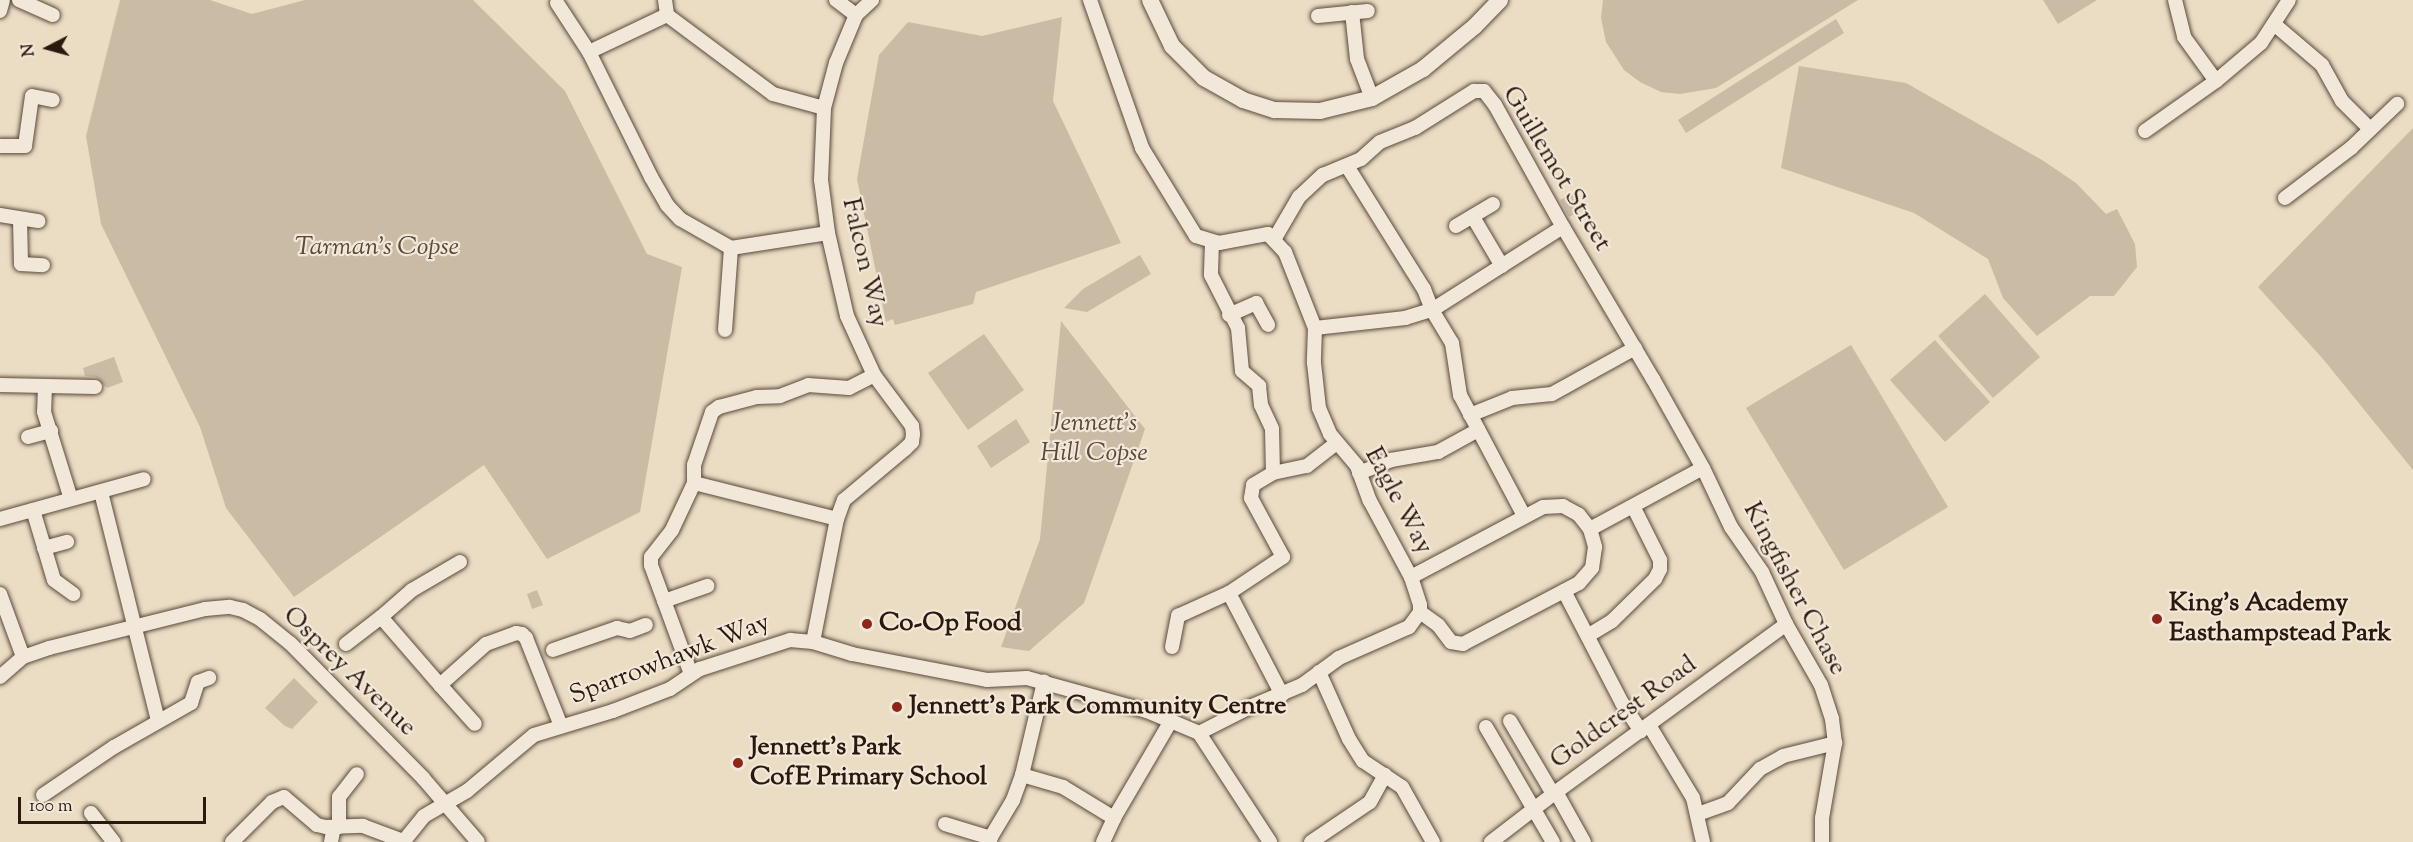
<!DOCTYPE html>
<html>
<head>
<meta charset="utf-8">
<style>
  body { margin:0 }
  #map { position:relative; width:2413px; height:842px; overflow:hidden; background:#ebdcc4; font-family:"Sorts Mill Goudy",serif }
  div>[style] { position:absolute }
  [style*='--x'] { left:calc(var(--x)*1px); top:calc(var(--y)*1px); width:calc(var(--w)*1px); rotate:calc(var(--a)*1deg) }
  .green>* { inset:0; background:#cabba5 }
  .roads { filter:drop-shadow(0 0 2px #5a4a3a) drop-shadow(0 0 2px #5a4a3a) }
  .minor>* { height:14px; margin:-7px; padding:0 7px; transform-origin:7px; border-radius:7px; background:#f2e8d9 }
  .tertiary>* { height:16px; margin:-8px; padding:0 8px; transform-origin:8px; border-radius:8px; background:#f2e8d9 }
  .dots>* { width:16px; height:16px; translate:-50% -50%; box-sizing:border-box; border:3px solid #f2e8d9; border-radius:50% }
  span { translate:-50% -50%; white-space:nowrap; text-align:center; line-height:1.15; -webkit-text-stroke:4.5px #f2e8d9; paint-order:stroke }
  .street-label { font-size:26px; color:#2a190c }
  .park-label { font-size:26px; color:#5a4a3a; font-style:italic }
  .poi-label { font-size:26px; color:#2a190c; font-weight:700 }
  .left { translate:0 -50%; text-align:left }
  .north { position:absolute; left:18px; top:18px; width:60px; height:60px; -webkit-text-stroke:4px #f2e8d9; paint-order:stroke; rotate:264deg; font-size:16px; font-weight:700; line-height:24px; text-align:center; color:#2a190c }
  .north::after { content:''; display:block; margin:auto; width:21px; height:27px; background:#2a190c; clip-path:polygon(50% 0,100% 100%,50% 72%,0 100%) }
  .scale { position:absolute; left:18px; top:797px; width:188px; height:27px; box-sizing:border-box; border:3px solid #2a190c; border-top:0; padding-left:8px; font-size:18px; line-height:21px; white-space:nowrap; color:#2a190c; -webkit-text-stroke:4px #f2e8d9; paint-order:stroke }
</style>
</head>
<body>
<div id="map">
  <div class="green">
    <i style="clip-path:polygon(120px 0,210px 0,252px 14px,305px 0,473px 0,565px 91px,647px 254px,682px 267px,640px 512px,547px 559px,484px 465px,294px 597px,226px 508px,200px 427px,101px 224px,86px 136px)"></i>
    <i style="clip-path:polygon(1603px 0,1858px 0,1716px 88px,1680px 94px,1661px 92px,1640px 82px,1624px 70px,1606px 42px,1601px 18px)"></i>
    <i style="clip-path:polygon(2043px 0,2097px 0,2058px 24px)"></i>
    <i style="clip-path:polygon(1062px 17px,1053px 101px,1121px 243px,976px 292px,973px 304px,895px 325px,893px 319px,886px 322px,857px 179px,879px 55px,908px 22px,982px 36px)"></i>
    <i style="clip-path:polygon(1836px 19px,1844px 33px,1686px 133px,1678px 120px)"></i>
    <i style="clip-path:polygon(1799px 66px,1906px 83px,2042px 160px,2076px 183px,2106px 214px,2117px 209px,2135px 244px,2137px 267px,2114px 296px,2090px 296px,2037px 336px,2003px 298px,1988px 259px,1914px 213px,1781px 168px)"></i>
    <i style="clip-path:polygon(2413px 128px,2413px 470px,2323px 359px,2258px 287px)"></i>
    <i style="clip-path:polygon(1575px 192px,1585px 209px,1569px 217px,1560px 200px)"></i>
    <i style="clip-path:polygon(1140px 255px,1151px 274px,1087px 312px,1064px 308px,1083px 289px)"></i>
    <i style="clip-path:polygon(1985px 294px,2040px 357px,1993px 398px,1938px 336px)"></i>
    <i style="clip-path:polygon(1061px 321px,1145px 429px,1084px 603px,1029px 651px,1001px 647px,1040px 539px)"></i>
    <i style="clip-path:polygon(984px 334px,1024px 390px,968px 430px,928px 373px)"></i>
    <i style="clip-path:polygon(1935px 340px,1990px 402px,1945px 442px,1890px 380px)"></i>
    <i style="clip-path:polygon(1851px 345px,1948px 507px,1844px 570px,1746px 408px)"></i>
    <i style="clip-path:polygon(114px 357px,123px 382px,107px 388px,95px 377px,85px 376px,83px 368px)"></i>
    <i style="clip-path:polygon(1016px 419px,1030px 442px,991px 468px,977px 446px)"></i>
    <i style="clip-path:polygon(537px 590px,543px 605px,532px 609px,527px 594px)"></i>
    <i style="clip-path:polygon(294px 678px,318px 702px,292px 729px,285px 726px,265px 708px)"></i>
  </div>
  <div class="roads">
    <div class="minor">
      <i style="--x:19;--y:0;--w:37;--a:24"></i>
      <i style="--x:665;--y:0;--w:15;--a:82"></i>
      <i style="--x:667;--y:15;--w:132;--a:36.7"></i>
      <i style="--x:773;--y:94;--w:53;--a:15.4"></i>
      <i style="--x:836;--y:0;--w:25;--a:37"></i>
      <i style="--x:1090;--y:0;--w:157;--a:70.6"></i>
      <i style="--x:1142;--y:148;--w:103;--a:58.5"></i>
      <i style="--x:1196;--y:236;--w:24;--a:17"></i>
      <i style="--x:1219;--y:243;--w:50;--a:-10.4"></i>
      <i style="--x:1268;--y:234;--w:25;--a:47"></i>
      <i style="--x:1285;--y:252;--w:82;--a:68.5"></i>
      <i style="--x:1315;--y:328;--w:35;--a:92"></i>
      <i style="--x:1314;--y:363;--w:45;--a:83.7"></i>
      <i style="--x:1319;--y:408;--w:28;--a:67"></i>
      <i style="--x:1330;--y:434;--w:42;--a:49.8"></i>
      <i style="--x:1357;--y:466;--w:37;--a:70"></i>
      <i style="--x:1370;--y:501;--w:86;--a:61.7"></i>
      <i style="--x:1411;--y:577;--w:29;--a:72"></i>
      <i style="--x:1420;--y:605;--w:7;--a:90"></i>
      <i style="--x:1420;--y:612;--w:19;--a:126"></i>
      <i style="--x:1409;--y:627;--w:77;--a:156.1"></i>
      <i style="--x:1339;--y:658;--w:46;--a:143.9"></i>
      <i style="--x:1302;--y:685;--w:56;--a:157.1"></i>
      <i style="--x:1250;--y:707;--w:57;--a:153"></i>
      <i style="--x:2175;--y:0;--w:38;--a:76"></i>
      <i style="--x:2184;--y:37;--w:54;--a:54"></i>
      <i style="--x:557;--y:3;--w:59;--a:56.9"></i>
      <i style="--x:589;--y:52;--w:86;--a:-25.4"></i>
      <i style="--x:0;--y:11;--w:11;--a:-75"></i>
      <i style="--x:1352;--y:12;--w:47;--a:83.9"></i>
      <i style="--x:1357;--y:59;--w:42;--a:69"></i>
      <i style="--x:1318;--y:16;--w:50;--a:-5.7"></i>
      <i style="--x:2274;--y:24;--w:63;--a:40.5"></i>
      <i style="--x:2322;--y:65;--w:41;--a:60.9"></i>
      <i style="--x:2342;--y:101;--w:40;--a:45"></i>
      <i style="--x:589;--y:52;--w:140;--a:63.6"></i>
      <i style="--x:651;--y:177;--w:32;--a:60"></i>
      <i style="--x:667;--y:205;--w:19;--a:47"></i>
      <i style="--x:680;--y:219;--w:59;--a:29.6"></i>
      <i style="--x:731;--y:248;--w:98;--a:-8.8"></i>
      <i style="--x:2145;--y:131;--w:87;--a:-35.2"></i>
      <i style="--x:2216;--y:81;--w:59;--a:-40.2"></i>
      <i style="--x:2261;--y:43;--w:51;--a:-56.9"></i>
      <i style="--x:0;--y:146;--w:25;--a:0"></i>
      <i style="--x:25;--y:146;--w:50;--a:-82"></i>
      <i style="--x:32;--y:96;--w:21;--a:11"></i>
      <i style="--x:1347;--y:166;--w:145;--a:58"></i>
      <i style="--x:1424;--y:289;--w:22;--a:69"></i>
      <i style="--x:1432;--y:310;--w:39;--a:59"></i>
      <i style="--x:1452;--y:343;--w:53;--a:81.3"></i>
      <i style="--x:1460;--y:395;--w:137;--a:62.1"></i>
      <i style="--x:2285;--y:198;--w:83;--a:-37.1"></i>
      <i style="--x:2351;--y:148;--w:64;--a:-43.7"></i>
      <i style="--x:0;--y:215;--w:39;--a:9"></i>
      <i style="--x:1473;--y:217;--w:57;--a:59.4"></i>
      <i style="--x:20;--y:219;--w:45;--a:88.7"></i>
      <i style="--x:21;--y:264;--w:22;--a:3"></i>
      <i style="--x:1456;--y:226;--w:43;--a:-30.7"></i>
      <i style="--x:1275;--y:238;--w:48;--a:-59.7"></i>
      <i style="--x:1299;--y:197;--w:33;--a:-43"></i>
      <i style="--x:1323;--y:175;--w:41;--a:-22.8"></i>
      <i style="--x:1361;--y:159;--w:25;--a:-42"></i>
      <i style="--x:1380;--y:142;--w:38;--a:-22"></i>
      <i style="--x:1415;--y:128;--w:70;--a:-32.1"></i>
      <i style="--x:1474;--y:91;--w:10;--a:0"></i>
      <i style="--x:1484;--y:91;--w:18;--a:52"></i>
      <i style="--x:1495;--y:105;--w:140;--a:60.9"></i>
      <i style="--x:1563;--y:227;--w:177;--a:59.4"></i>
      <i style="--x:1653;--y:379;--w:102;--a:60.7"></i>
      <i style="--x:1703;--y:468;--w:65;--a:64.6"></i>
      <i style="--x:1731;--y:527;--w:55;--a:55.4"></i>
      <i style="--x:1762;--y:572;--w:57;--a:65.2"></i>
      <i style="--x:1786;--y:624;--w:70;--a:60.2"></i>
      <i style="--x:1821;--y:685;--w:36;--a:72"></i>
      <i style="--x:1832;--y:719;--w:24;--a:83"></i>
      <i style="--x:1835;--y:743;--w:76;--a:99.8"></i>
      <i style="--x:1822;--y:818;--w:24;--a:90"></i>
      <i style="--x:1212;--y:243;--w:32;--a:92"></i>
      <i style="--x:1211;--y:275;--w:59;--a:63"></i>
      <i style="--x:1238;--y:328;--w:43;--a:84.7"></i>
      <i style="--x:1242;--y:371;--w:23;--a:41"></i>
      <i style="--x:1259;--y:386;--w:19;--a:84"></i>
      <i style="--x:1261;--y:405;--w:26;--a:65"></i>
      <i style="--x:1272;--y:429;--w:44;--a:88.7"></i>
      <i style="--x:1229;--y:315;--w:30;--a:-24"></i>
      <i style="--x:1256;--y:303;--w:25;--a:61"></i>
      <i style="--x:1315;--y:328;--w:91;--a:-6.3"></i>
      <i style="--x:1405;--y:318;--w:28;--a:-17"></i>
      <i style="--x:1432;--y:310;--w:155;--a:-32.4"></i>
      <i style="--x:725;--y:330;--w:82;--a:-85.8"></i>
      <i style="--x:0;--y:385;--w:95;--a:1.2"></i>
      <i style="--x:45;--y:386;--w:26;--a:92"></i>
      <i style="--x:44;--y:412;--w:91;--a:72.8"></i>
      <i style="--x:1470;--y:415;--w:45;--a:-22"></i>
      <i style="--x:1512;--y:398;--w:40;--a:-5.7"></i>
      <i style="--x:1552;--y:394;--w:95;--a:-29"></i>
      <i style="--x:28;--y:437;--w:24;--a:-15"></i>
      <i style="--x:1359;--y:473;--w:35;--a:-22"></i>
      <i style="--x:1391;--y:460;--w:48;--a:-9.7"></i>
      <i style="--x:1438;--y:452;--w:46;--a:-28.8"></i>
      <i style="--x:694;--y:483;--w:147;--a:14.1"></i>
      <i style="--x:101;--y:492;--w:235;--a:76"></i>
      <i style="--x:33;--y:510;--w:73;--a:73.3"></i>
      <i style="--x:54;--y:580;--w:24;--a:36"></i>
      <i style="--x:0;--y:519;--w:149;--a:-15.5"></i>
      <i style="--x:1590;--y:529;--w:128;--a:-28.4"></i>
      <i style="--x:44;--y:548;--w:24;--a:-15"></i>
      <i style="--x:460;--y:562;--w:56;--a:149.7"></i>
      <i style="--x:412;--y:590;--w:41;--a:138.9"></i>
      <i style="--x:381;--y:617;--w:90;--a:49.1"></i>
      <i style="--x:440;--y:685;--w:62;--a:-41.7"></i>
      <i style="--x:486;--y:644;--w:32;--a:-20"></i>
      <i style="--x:516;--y:633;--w:6;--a:9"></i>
      <i style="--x:522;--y:634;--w:6;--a:45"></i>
      <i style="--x:526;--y:638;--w:95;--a:68.3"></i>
      <i style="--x:1411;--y:577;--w:149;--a:-27.9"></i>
      <i style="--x:1543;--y:507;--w:20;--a:-3"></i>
      <i style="--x:1563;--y:506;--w:18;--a:29"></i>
      <i style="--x:1579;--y:515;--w:18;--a:52"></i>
      <i style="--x:1590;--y:529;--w:19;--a:74"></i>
      <i style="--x:1595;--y:547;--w:21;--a:98"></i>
      <i style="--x:1592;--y:568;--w:20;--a:131"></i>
      <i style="--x:1579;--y:583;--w:131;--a:152.3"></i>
      <i style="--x:1463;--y:644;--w:12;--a:-171"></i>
      <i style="--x:1451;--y:642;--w:21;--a:-127"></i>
      <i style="--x:1438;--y:625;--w:22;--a:-144"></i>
      <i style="--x:1564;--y:591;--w:126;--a:62.6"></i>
      <i style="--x:1622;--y:703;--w:34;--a:56"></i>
      <i style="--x:1229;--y:593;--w:115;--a:62.5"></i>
      <i style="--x:0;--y:594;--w:67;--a:69.9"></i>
      <i style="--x:664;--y:601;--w:46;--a:-19.2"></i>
      <i style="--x:1589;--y:635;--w:27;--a:-31"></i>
      <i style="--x:1612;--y:621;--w:60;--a:-44.3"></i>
      <i style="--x:1655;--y:579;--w:11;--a:-63"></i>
      <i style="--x:1660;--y:569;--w:9;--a:-90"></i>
      <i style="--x:1660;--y:560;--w:60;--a:-116.6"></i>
      <i style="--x:813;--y:642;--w:125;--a:-79"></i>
      <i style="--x:837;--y:519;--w:20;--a:-70"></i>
      <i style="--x:844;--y:500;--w:80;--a:-39.9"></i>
      <i style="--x:905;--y:449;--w:10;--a:-45"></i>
      <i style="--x:912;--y:442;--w:8;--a:-83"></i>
      <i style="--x:913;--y:434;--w:8;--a:-97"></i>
      <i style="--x:912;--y:426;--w:64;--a:-126.7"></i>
      <i style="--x:874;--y:375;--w:65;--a:-114.6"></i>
      <i style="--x:847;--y:316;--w:85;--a:-102.9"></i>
      <i style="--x:828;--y:233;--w:53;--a:-97.5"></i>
      <i style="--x:821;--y:180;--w:72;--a:-87.6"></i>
      <i style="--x:824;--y:108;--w:47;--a:-75.1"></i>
      <i style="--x:836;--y:63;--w:52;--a:-67.4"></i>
      <i style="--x:856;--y:15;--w:22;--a:-43"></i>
      <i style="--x:346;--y:644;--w:44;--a:-37.6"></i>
      <i style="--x:1172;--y:647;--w:32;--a:-79"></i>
      <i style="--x:1178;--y:616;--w:56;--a:-24.3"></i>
      <i style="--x:1229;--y:593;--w:65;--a:-33.7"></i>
      <i style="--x:1283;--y:557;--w:67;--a:-118.5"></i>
      <i style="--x:1251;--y:498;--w:13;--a:-81"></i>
      <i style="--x:1253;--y:485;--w:23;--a:-31"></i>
      <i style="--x:1273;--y:473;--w:35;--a:-12"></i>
      <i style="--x:1307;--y:466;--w:37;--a:-38"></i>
      <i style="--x:553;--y:650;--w:68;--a:-19"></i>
      <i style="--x:617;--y:628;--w:13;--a:13"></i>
      <i style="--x:630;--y:631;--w:17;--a:-21"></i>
      <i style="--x:1319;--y:672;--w:73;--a:65.9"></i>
      <i style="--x:1349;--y:739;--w:26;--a:58"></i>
      <i style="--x:1363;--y:761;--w:47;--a:33.7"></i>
      <i style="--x:1402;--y:787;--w:63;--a:60.6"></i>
      <i style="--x:691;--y:674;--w:116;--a:-110.2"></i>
      <i style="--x:651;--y:565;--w:8;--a:-90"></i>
      <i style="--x:651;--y:557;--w:34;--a:-52"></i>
      <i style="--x:672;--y:530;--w:52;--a:-64.9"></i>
      <i style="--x:694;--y:483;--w:18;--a:-90"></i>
      <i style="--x:694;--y:465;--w:56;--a:-71.2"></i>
      <i style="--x:712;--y:412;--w:9;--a:-36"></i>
      <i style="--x:719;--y:407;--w:39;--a:-15"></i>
      <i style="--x:757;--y:397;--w:23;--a:-2"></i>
      <i style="--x:780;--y:396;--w:30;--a:-21"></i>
      <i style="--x:808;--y:385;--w:41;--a:4.2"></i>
      <i style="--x:849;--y:388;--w:28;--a:-27"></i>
      <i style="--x:0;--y:677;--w:30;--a:-41"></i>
      <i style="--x:23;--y:657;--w:28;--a:-19"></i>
      <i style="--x:49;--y:648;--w:161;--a:-14"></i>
      <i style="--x:205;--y:609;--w:25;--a:-5"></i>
      <i style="--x:230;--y:607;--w:13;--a:13"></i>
      <i style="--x:243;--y:610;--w:19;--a:28"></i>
      <i style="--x:260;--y:619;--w:38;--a:39"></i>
      <i style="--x:290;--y:643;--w:190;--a:45.4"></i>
      <i style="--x:423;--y:778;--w:84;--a:49.3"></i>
      <i style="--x:440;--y:685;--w:52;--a:48.1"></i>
      <i style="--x:1510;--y:721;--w:85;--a:59.5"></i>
      <i style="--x:1649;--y:725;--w:85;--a:58.9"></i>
      <i style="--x:1693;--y:798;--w:45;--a:77.2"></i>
      <i style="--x:1486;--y:727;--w:133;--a:59.8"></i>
      <i style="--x:1199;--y:733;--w:130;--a:56.9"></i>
      <i style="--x:1022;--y:775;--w:43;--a:16.3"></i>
      <i style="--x:1063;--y:787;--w:60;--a:31.3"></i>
      <i style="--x:1556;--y:792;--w:57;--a:60.8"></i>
      <i style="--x:43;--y:795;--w:86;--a:-34.1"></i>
      <i style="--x:114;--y:747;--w:89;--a:-29.7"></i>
      <i style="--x:191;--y:703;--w:22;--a:-72"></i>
      <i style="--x:198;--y:682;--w:12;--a:-20"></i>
      <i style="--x:91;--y:813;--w:37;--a:52"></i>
      <i style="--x:1698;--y:814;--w:32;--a:-20"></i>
      <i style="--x:1728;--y:803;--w:47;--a:-46.7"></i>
      <i style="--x:1760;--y:769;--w:26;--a:-29"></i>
      <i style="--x:1783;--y:756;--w:54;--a:-14"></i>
      <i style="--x:945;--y:824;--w:48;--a:16.9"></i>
      <i style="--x:339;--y:827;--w:30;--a:-90"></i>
      <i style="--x:339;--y:797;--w:29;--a:-52"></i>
      <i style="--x:232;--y:842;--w:57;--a:-45"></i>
      <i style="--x:272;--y:802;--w:13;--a:-23"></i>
      <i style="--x:284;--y:797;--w:43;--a:40.3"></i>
      <i style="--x:317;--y:825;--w:9;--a:13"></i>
      <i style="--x:326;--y:827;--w:37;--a:-2"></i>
      <i style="--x:363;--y:826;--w:43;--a:20.6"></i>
      <i style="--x:331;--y:842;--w:15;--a:-79"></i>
      <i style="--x:403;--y:842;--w:33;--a:-51"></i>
      <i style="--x:424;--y:816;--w:50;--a:-30.2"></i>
      <i style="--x:467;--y:791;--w:87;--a:-39.9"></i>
      <i style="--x:534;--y:735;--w:83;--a:-16.9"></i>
      <i style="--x:613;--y:711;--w:61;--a:-21.1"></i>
      <i style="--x:670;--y:689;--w:36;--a:-34"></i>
      <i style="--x:700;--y:669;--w:95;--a:-17.9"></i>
      <i style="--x:790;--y:640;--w:23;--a:5"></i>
      <i style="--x:813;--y:642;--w:41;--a:17.1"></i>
      <i style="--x:852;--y:654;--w:137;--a:10.9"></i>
      <i style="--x:987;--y:680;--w:40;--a:-2.9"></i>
      <i style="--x:1027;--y:678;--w:124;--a:15.4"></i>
      <i style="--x:1147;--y:711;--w:56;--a:22.9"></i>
      <i style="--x:988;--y:842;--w:49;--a:-59.2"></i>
      <i style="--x:1013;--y:800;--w:27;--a:-70"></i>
      <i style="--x:1022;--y:775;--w:96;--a:-76.7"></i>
      <i style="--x:1103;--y:842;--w:26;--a:-65"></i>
      <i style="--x:1114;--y:818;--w:113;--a:-59.6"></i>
      <i style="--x:1311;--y:842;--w:71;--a:-34.1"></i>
      <i style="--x:1370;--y:802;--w:31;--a:-61"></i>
      <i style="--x:1491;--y:842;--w:82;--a:-37.6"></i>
      <i style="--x:1556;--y:792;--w:285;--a:-36.1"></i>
    </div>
    <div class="tertiary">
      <i style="--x:1150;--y:0;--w:51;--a:64.4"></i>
      <i style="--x:1172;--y:46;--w:45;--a:45"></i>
      <i style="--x:1204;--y:78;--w:45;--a:29.4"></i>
      <i style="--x:1243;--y:100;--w:33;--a:18"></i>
      <i style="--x:1274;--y:110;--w:46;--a:1.2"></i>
      <i style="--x:1320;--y:111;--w:54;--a:-14"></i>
      <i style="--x:1372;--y:98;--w:59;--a:-29.6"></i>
      <i style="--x:1423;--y:69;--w:67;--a:-39.6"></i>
      <i style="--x:1475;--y:26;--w:36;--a:-46"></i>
    </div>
  </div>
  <div class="dots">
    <i style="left:2157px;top:619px;background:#8f2418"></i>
    <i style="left:867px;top:624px;background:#8f2418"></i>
    <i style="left:897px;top:707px;background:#8f2418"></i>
    <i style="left:738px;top:763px;background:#8f2418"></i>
  </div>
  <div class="street-label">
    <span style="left:1556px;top:169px;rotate:59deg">Guillemot Street</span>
    <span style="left:864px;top:263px;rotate:77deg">Falcon Way</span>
    <span style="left:1398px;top:501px;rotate:62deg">Eagle Way</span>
    <span style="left:1794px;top:589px;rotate:62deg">Kingfisher Chase</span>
    <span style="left:670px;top:660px;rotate:-21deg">Sparrowhawk Way</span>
    <span style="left:349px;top:672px;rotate:44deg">Osprey Avenue</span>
    <span style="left:1624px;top:713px;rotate:-36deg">Goldcrest Road</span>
  </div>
  <div class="park-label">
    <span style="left:377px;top:248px">Tarman's Copse</span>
    <span style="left:1094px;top:439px">Jennett's<br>Hill Copse</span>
  </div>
  <div class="poi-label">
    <span class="left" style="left:2169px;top:619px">King's Academy<br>Easthampstead Park</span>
    <span class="left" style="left:879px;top:624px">Co-Op Food</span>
    <span class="left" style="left:909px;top:707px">Jennett's Park Community Centre</span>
    <span class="left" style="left:750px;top:763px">Jennett's Park<br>CofE Primary School</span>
  </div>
  <div class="north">N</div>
  <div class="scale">100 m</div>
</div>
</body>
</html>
